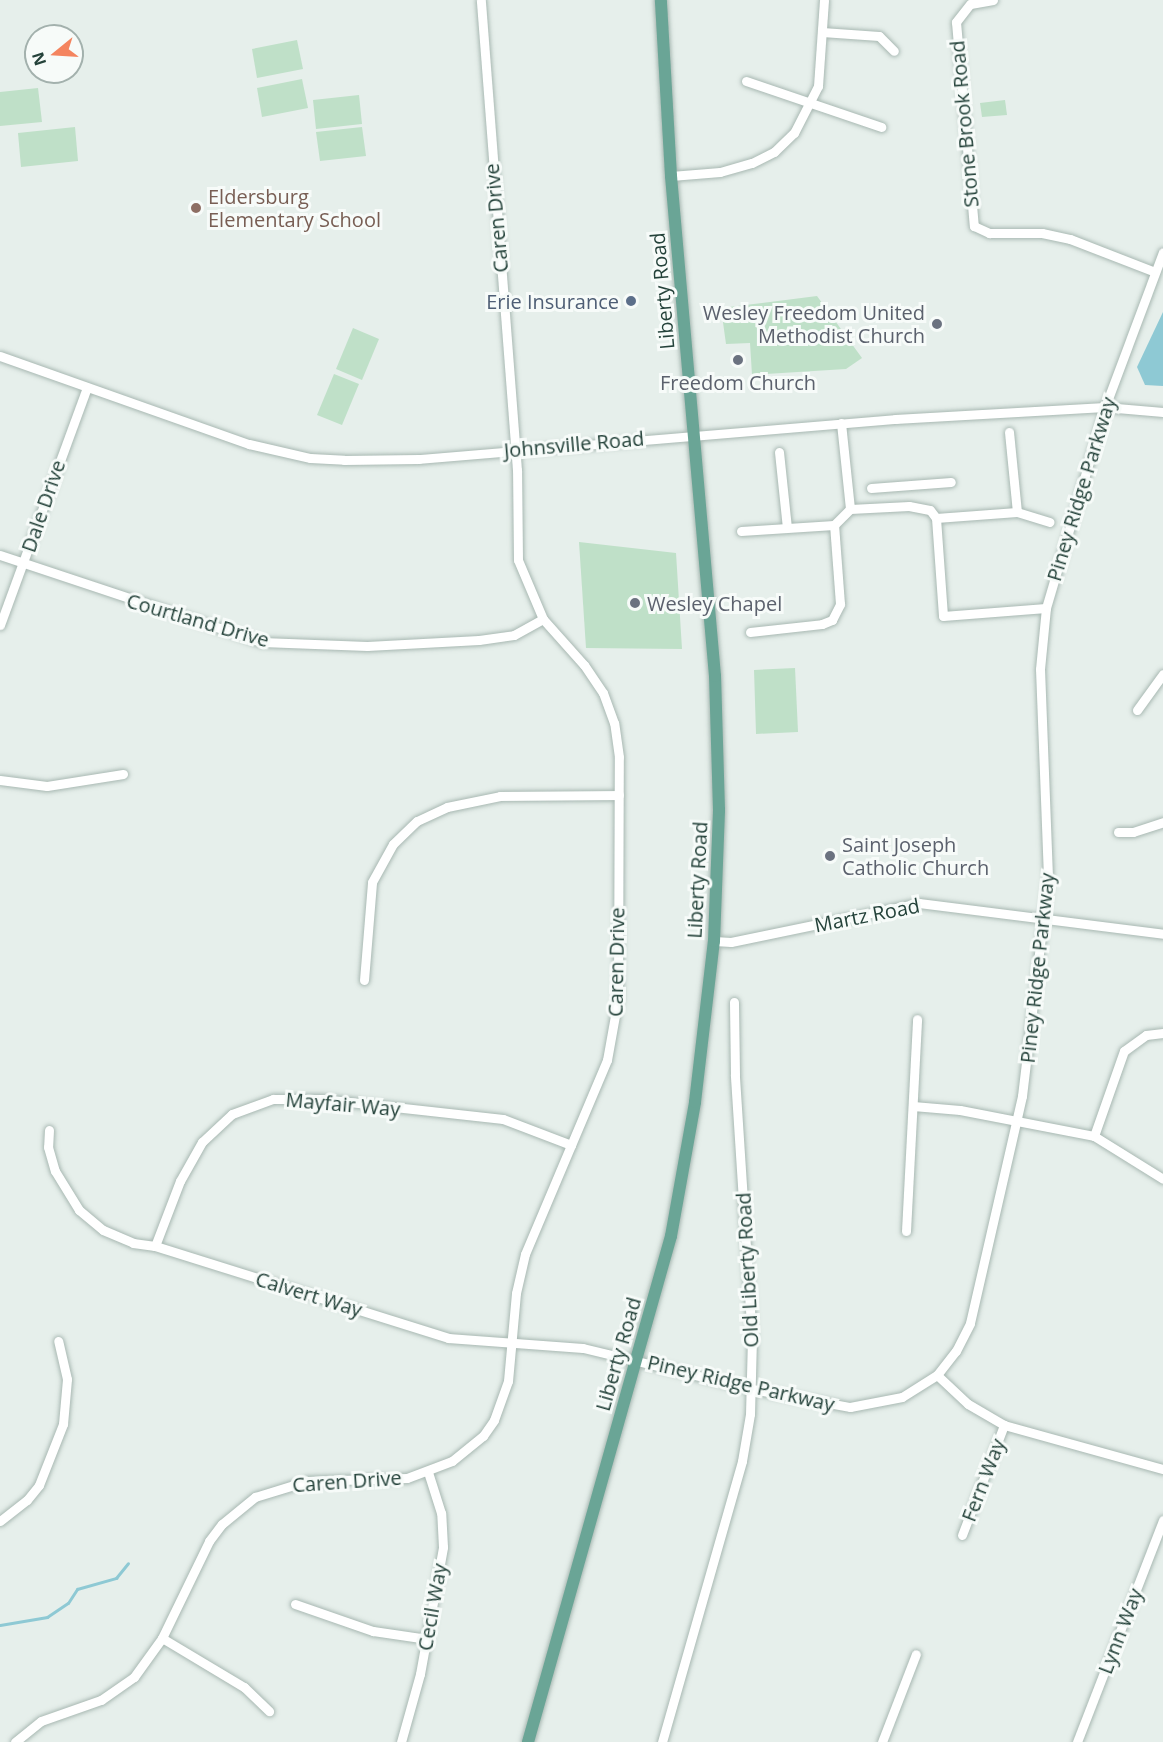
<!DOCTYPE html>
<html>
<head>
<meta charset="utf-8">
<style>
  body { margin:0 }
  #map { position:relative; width:1163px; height:1742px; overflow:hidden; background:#e6efeb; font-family:"Open Sans",sans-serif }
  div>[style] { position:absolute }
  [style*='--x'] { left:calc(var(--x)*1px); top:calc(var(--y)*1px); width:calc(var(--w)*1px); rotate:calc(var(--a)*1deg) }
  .green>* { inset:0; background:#bfe0c8 }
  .water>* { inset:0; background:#8ec9d4 }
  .stream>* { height:3px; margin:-1.5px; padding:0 1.5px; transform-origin:1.5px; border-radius:1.5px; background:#8ec9d4 }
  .roads { filter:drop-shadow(0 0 2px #a8b8b2) drop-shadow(0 0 2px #a8b8b2) }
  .minor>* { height:9px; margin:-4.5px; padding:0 4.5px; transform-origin:4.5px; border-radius:4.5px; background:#fff }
  .major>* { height:12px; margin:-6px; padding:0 6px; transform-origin:6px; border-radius:6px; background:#6aa596 }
  .dots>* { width:16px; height:16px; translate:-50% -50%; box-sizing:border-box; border:3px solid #f7fbf9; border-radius:50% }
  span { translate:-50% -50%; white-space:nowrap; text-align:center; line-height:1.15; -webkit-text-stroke:6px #f7fbf9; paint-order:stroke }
  .street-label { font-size:20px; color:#24423a }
  .education-label { font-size:20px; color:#785e54 }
  .left { translate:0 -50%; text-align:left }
  .service-label { font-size:20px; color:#4e5e75 }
  .right { translate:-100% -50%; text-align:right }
  .worship-label { font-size:20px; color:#5b616d }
  .north { position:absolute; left:24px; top:24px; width:60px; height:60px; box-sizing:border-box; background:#f7fbf9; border:2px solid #a3b1ad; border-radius:50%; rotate:252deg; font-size:16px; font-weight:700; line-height:24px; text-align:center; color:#24423a }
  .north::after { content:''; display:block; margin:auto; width:21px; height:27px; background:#f4845f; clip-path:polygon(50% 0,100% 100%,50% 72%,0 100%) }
</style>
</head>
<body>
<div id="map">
  <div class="green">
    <i style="clip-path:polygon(297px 40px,303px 69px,257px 78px,252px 49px)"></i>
    <i style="clip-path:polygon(302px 79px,308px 108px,262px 117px,257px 88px)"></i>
    <i style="clip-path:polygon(38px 88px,42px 122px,0 126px,0 92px)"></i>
    <i style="clip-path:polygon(359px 95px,362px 124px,316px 129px,313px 100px)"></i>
    <i style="clip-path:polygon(1005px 100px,1007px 115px,982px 117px,980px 103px)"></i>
    <i style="clip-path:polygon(75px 127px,78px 161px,21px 167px,18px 133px)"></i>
    <i style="clip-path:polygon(362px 127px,366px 156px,320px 161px,316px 132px)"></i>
    <i style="clip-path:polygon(817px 296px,862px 358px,846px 369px,752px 375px,750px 343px,726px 344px,721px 308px)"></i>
    <i style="clip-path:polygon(353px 328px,379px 339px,362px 380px,336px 369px)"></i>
    <i style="clip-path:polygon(334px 374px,359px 384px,342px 425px,317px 415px)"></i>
    <i style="clip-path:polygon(579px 542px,676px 553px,682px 649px,586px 648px)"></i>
    <i style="clip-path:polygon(795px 668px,798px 732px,756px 734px,754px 670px)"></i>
  </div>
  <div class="water">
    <i style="clip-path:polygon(1163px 312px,1163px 386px,1145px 385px,1137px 367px)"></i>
  </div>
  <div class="stream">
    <i style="--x:0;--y:1625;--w:48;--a:-9.7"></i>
    <i style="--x:47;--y:1617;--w:25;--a:-34"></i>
    <i style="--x:68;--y:1603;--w:17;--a:-57"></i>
    <i style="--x:77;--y:1589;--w:41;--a:-15.8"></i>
    <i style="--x:116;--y:1578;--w:19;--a:-51"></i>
  </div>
  <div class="roads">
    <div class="minor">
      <i style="--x:993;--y:0;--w:23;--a:170"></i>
      <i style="--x:970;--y:4;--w:23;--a:128"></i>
      <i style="--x:956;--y:22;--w:205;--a:85"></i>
      <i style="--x:974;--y:226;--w:17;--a:25"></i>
      <i style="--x:989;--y:233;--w:53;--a:0"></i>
      <i style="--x:1042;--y:233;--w:29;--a:12"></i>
      <i style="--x:1070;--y:239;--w:91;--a:21.2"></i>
      <i style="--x:822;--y:32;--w:57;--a:4"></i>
      <i style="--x:879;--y:36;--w:21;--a:45"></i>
      <i style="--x:746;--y:81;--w:143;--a:18.8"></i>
      <i style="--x:671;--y:176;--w:49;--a:-4.7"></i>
      <i style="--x:720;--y:172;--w:33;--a:-16"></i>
      <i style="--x:752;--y:163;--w:25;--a:-27"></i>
      <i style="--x:774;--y:152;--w:28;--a:-44"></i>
      <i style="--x:794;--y:133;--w:53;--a:-62.9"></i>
      <i style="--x:818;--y:86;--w:86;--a:-86"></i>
      <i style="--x:0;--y:356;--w:264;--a:19.5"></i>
      <i style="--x:249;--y:444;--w:63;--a:12.9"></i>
      <i style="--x:310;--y:458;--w:34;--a:3"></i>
      <i style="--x:344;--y:460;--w:75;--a:-0.8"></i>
      <i style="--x:419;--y:459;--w:478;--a:-4.8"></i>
      <i style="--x:895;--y:419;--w:210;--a:-3.3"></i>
      <i style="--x:1105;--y:407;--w:58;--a:4.9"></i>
      <i style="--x:841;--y:423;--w:86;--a:84"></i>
      <i style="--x:1009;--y:432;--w:80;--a:84.3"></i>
      <i style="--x:779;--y:452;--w:76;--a:84"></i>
      <i style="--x:871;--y:488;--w:80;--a:-4.3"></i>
      <i style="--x:850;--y:509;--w:59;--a:-2.9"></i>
      <i style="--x:909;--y:506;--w:21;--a:11"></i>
      <i style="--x:930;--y:510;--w:10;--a:53"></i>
      <i style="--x:936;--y:518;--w:98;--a:85.9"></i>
      <i style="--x:943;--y:616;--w:103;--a:-4.4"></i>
      <i style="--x:936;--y:518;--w:81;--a:-4.2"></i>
      <i style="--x:1017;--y:512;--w:34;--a:17"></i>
      <i style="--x:741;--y:531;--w:93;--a:-3.7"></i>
      <i style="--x:834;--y:525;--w:23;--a:-45"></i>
      <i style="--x:0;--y:555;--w:276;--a:18.4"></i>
      <i style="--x:262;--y:642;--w:105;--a:2.2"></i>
      <i style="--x:367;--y:646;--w:112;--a:-3.1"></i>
      <i style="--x:479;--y:640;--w:35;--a:-8"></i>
      <i style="--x:514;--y:635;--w:33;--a:-29"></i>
      <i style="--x:0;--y:625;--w:253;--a:-69.9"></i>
      <i style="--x:750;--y:632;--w:72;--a:-6.3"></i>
      <i style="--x:822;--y:624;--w:11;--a:-22"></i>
      <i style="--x:832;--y:620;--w:18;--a:-63"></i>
      <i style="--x:840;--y:604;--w:79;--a:-94.3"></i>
      <i style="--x:1137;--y:710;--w:44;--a:-54.2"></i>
      <i style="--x:0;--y:780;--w:47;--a:7.3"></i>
      <i style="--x:47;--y:786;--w:77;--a:-9"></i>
      <i style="--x:1118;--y:832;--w:15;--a:0"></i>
      <i style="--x:1133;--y:832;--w:32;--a:-18"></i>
      <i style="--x:714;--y:941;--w:17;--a:3"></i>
      <i style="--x:731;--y:942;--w:192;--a:-11.7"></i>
      <i style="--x:919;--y:903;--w:246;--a:7.2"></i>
      <i style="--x:364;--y:980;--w:98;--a:-85.3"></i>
      <i style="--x:372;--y:882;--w:43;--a:-61.1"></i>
      <i style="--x:393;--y:844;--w:33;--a:-44"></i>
      <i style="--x:417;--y:821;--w:33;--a:-25"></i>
      <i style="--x:447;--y:807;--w:54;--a:-11.7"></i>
      <i style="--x:500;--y:796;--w:119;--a:-0.5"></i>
      <i style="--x:913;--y:1106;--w:47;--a:4.9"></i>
      <i style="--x:960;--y:1110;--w:136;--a:11"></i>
      <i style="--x:1094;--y:1136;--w:81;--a:31.9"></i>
      <i style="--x:49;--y:1130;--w:17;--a:93"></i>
      <i style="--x:48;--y:1147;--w:25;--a:74"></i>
      <i style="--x:55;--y:1171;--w:46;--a:58.4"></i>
      <i style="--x:79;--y:1210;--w:31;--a:40"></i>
      <i style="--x:103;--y:1230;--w:33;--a:23"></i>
      <i style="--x:133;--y:1243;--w:22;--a:8"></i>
      <i style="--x:155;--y:1246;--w:307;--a:17.4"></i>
      <i style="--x:448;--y:1338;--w:135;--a:4.2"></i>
      <i style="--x:583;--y:1348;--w:174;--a:13.6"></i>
      <i style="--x:752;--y:1389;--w:100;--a:10.4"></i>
      <i style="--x:850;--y:1407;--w:53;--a:-10.9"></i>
      <i style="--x:902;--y:1397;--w:41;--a:-32.2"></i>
      <i style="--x:937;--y:1375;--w:31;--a:-52"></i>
      <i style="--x:956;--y:1351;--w:31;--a:-63"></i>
      <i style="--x:970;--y:1323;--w:233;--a:-77.1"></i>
      <i style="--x:1022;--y:1096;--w:221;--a:-83.2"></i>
      <i style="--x:1048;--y:877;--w:208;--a:-92.2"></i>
      <i style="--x:1040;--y:669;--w:61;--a:-84.4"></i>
      <i style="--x:1046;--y:608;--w:209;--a:-73.6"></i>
      <i style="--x:1105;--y:407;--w:165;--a:-69.5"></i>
      <i style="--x:1094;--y:1136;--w:90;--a:-70.6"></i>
      <i style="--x:1124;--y:1051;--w:27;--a:-36"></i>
      <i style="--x:1146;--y:1035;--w:17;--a:-7"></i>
      <i style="--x:906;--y:1231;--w:212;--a:-87"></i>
      <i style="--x:155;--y:1246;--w:70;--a:-69"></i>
      <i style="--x:180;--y:1181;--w:45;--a:-60.6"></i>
      <i style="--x:202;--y:1142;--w:41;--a:-43"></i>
      <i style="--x:232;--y:1114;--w:44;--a:-20.1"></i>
      <i style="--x:273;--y:1099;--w:49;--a:0"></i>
      <i style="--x:322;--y:1099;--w:182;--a:6.3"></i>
      <i style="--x:503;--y:1119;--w:73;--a:20.9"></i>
      <i style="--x:937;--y:1375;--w:42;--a:43.1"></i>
      <i style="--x:968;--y:1404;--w:42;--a:30.3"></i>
      <i style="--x:1004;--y:1425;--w:165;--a:15.5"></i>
      <i style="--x:0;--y:1521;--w:34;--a:-38"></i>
      <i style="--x:27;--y:1500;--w:19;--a:-51"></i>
      <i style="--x:39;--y:1485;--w:66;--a:-68.5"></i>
      <i style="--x:63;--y:1424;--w:45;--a:-84.9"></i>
      <i style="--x:67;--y:1379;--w:39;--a:-103"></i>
      <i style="--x:962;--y:1535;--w:118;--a:-69.1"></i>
      <i style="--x:295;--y:1604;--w:83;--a:19.1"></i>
      <i style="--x:373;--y:1631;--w:55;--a:8.4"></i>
      <i style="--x:162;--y:1638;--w:96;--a:30.9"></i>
      <i style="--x:244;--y:1687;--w:35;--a:44"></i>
      <i style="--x:15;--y:1742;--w:33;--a:-39"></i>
      <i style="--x:41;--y:1721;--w:64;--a:-19.3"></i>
      <i style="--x:101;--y:1700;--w:40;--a:-34.9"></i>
      <i style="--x:134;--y:1677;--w:48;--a:-54.3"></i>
      <i style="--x:162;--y:1638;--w:108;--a:-64.1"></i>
      <i style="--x:209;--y:1541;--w:21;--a:-53"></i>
      <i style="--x:222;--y:1524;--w:43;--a:-39.3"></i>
      <i style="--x:255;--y:1497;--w:54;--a:-17.1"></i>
      <i style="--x:307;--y:1481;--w:100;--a:-1.7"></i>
      <i style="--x:407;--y:1478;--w:48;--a:-20.7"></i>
      <i style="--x:452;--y:1461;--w:40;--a:-39"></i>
      <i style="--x:483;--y:1436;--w:19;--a:-55"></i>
      <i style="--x:494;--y:1420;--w:41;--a:-70.3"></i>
      <i style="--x:508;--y:1381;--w:88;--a:-84.8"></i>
      <i style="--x:516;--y:1293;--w:40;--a:-77"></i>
      <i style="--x:525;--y:1254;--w:211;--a:-67.1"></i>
      <i style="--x:607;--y:1060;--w:62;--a:-79.8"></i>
      <i style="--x:618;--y:999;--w:242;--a:-89.8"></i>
      <i style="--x:619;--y:757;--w:34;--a:-98"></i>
      <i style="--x:614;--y:723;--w:32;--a:-110"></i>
      <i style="--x:603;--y:693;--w:34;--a:-124"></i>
      <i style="--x:584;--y:665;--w:62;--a:-131.7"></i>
      <i style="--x:543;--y:619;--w:64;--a:-113"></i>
      <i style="--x:518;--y:560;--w:90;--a:-90.6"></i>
      <i style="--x:517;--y:470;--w:471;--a:-94.4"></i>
      <i style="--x:401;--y:1742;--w:71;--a:-74.4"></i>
      <i style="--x:420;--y:1674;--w:129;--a:-79.7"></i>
      <i style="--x:443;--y:1547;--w:34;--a:-93"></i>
      <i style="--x:441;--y:1513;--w:43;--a:-107.6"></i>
      <i style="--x:662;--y:1742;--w:292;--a:-74.1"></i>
      <i style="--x:742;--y:1461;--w:48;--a:-80.3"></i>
      <i style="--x:750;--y:1414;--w:74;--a:-88.5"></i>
      <i style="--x:752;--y:1340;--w:266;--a:-93.7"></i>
      <i style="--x:735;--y:1075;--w:73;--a:-90.8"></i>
      <i style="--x:882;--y:1742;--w:94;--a:-68.9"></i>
      <i style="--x:1077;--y:1742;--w:238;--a:-68.8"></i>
    </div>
    <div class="major">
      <i style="--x:528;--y:1742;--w:526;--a:-74.22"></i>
      <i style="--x:671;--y:1236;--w:136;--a:-79.8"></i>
      <i style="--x:695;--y:1102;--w:162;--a:-83.3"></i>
      <i style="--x:714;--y:941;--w:131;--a:-87.8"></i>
      <i style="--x:719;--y:810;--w:134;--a:-91.7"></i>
      <i style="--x:715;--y:676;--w:502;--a:-95.03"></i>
      <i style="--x:671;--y:176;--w:176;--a:-93.3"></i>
    </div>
  </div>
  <div class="dots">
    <i style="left:196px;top:208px;background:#8d6e63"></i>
    <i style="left:631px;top:301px;background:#5c6f8a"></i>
    <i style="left:937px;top:324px;background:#6b7280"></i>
    <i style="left:738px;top:360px;background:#6b7280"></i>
    <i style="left:635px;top:603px;background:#6b7280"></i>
    <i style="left:830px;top:856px;background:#6b7280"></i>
  </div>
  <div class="street-label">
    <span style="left:964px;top:124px;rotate:-95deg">Stone Brook Road</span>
    <span style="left:496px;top:218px;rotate:-95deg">Caren Drive</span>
    <span style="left:662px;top:291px;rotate:-95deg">Liberty Road</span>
    <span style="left:574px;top:444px;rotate:-5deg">Johnsville Road</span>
    <span style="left:1081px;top:489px;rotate:-73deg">Piney Ridge Parkway</span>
    <span style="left:43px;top:506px;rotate:-71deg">Dale Drive</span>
    <span style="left:198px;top:620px;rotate:16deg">Courtland Drive</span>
    <span style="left:697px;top:880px;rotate:-87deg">Liberty Road</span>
    <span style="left:867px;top:915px;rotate:-11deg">Martz Road</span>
    <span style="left:616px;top:962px;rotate:-89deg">Caren Drive</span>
    <span style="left:1037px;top:968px;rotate:-84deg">Piney Ridge Parkway</span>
    <span style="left:343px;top:1104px;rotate:5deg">Mayfair Way</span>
    <span style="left:747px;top:1270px;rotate:-93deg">Old Liberty Road</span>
    <span style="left:309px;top:1294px;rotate:17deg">Calvert Way</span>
    <span style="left:618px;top:1354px;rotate:-74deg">Liberty Road</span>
    <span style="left:741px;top:1383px;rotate:13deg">Piney Ridge Parkway</span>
    <span style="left:983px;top:1480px;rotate:-69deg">Fern Way</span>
    <span style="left:347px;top:1481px;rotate:-4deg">Caren Drive</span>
    <span style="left:432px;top:1607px;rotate:-80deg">Cecil Way</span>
    <span style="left:1120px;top:1631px;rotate:-69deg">Lynn Way</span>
  </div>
  <div class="education-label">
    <span class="left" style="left:208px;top:208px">Eldersburg<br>Elementary School</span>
  </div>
  <div class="service-label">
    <span class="right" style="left:619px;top:301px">Erie Insurance</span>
  </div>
  <div class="worship-label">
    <span class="right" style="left:925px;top:324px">Wesley Freedom United<br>Methodist Church</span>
    <span style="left:738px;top:382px">Freedom Church</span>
    <span class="left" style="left:647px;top:603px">Wesley Chapel</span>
    <span class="left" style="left:842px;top:856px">Saint Joseph<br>Catholic Church</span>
  </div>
  <div class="north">N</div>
</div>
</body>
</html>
